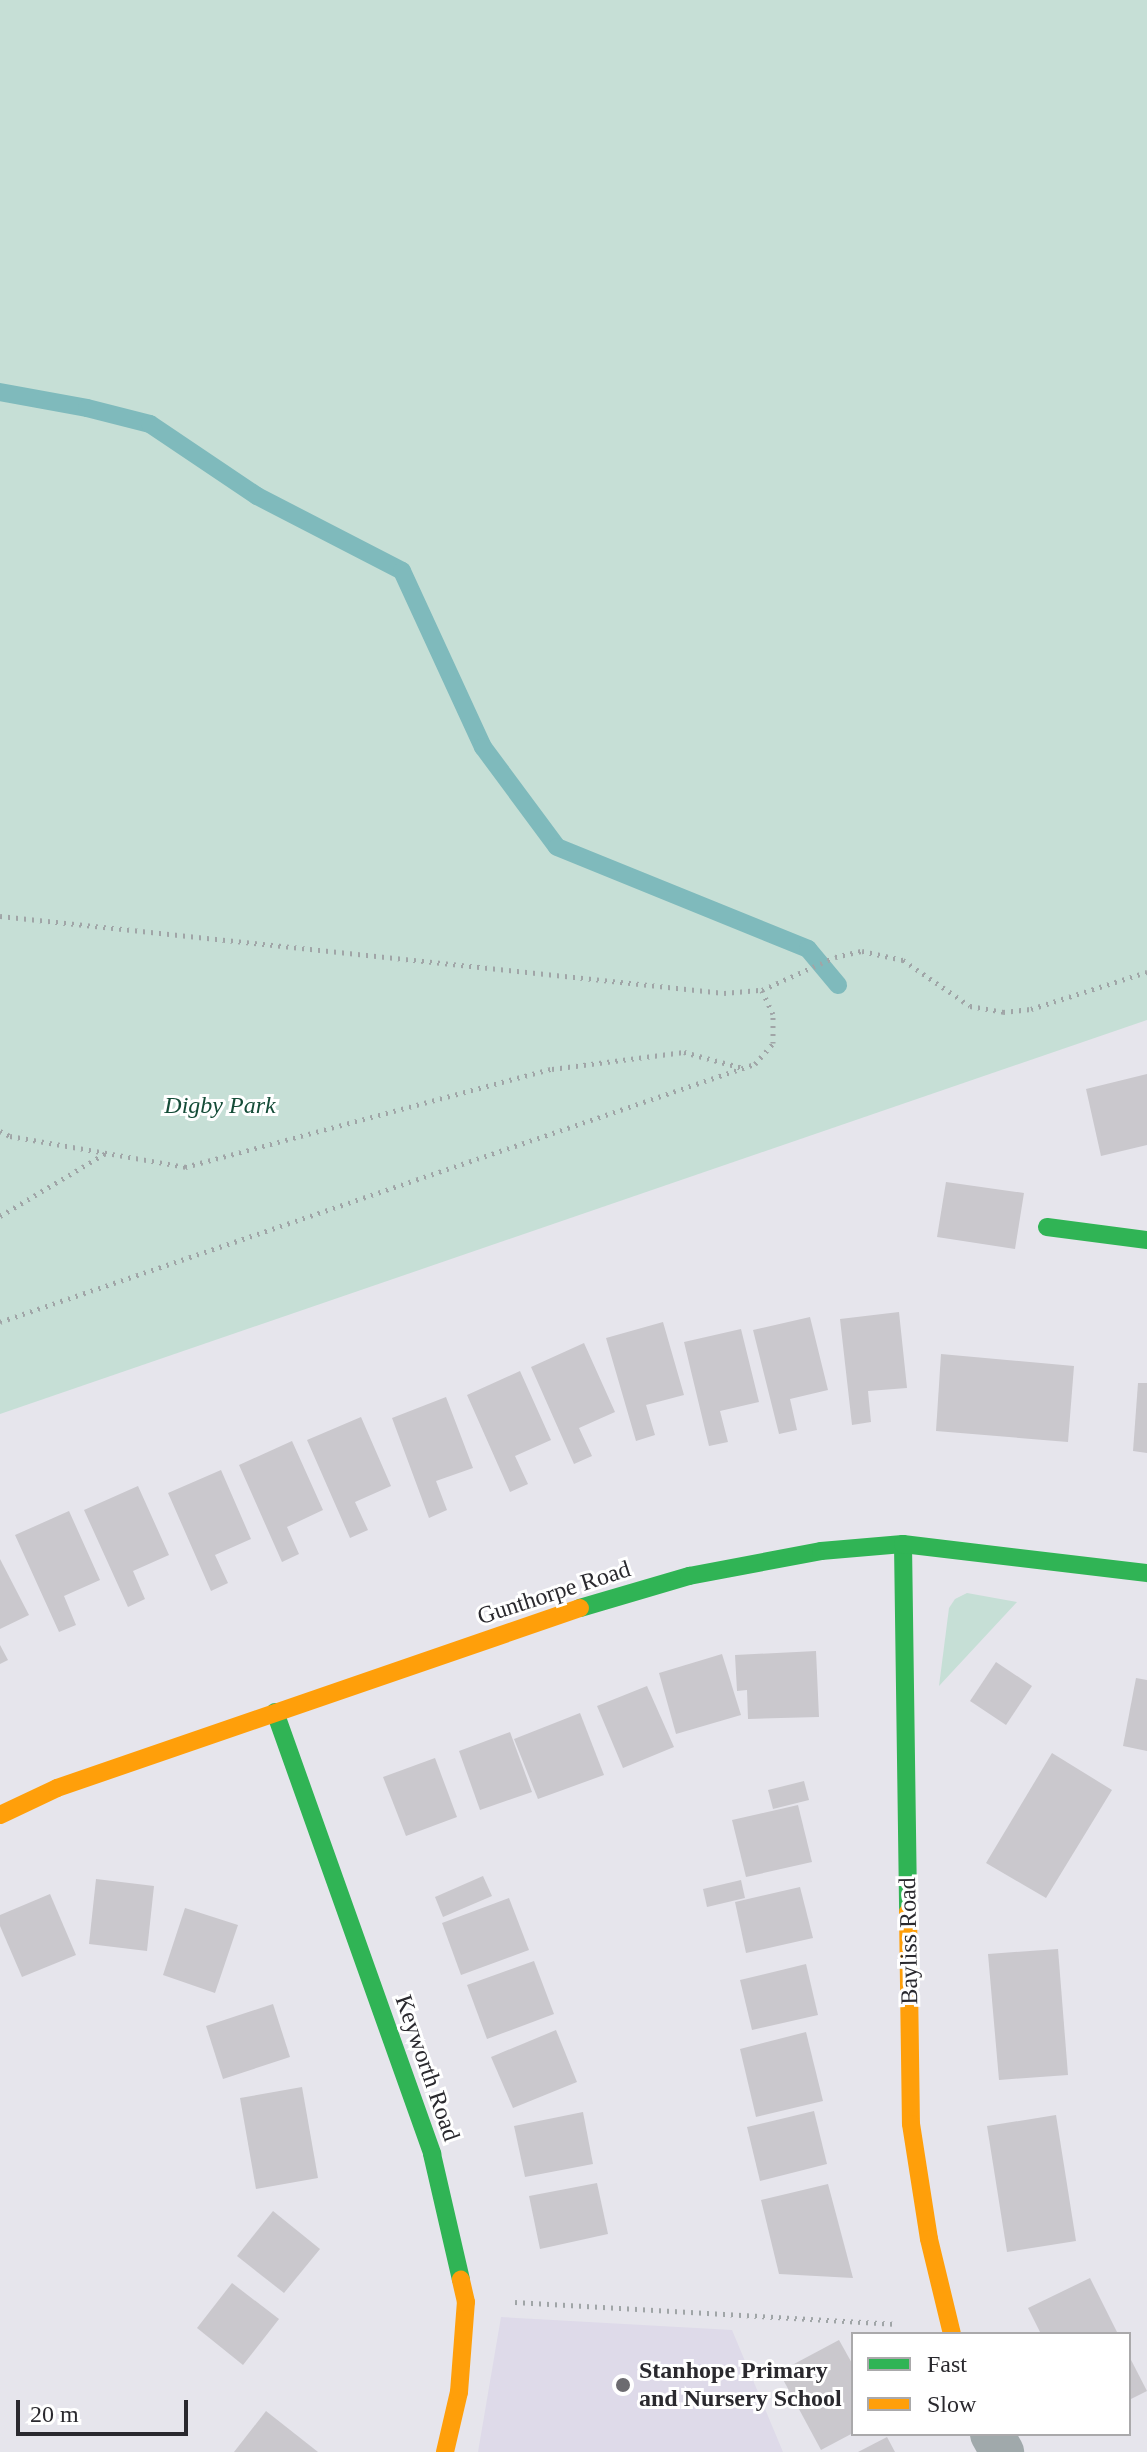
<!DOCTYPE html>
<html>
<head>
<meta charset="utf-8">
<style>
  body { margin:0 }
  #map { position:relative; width:1147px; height:2452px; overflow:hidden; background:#e6e5ec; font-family:Georgia,serif }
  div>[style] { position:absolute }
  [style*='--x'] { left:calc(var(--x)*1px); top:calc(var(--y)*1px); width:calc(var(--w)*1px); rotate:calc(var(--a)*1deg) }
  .built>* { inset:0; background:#dedae9 }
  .green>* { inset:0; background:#c6dfd6 }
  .stream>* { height:18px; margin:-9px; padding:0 9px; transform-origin:9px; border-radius:9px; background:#7fbabc }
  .building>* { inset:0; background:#cac8cd }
  .path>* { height:5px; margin-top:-2.5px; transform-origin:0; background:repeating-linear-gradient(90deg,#a0a5a7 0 2px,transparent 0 8px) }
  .street>* { height:44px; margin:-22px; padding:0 22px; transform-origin:22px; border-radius:22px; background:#a0a9ab }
  .fast>* { height:18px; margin:-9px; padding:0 9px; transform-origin:9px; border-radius:9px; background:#30b455 }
  .slow>* { height:18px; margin:-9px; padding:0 9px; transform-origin:9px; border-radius:9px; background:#ff9f0a }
  .dots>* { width:22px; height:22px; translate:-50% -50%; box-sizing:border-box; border:4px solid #fff; border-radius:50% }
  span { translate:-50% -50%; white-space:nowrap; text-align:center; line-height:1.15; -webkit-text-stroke:6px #fff; paint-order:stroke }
  .park-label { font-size:24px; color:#154c38; font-style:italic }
  .street-label { font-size:24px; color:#2a292e }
  .poi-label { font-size:24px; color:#2a292e; font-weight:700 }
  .left { translate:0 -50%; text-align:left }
  .legend { position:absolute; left:851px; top:2332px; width:280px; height:104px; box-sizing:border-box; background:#fff; border:2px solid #aaa9ab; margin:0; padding:10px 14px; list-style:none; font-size:24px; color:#2a292e }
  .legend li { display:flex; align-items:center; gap:16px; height:40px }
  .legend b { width:40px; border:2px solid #aaa9ab }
  .scale { position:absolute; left:16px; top:2400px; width:172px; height:36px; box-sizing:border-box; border:4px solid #2a292e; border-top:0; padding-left:10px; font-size:24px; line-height:28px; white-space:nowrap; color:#2a292e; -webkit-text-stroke:6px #fff; paint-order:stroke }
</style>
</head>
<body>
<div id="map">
  <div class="built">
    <i style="clip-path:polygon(501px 2317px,732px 2330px,783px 2452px,478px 2452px)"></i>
  </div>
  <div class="green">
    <i style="clip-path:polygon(0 0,1147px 0,1147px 1020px,0 1414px)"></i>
    <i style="clip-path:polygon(967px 1593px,1017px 1602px,939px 1686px,949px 1608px,955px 1599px)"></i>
  </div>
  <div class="stream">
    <i style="--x:0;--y:392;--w:88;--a:10.4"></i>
    <i style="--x:87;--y:408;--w:65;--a:14.3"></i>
    <i style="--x:150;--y:424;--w:129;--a:33.9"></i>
    <i style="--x:257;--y:496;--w:163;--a:27.3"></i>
    <i style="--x:402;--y:571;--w:194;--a:65.3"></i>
    <i style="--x:483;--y:747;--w:124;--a:53.5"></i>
    <i style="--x:557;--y:847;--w:271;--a:22.1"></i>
    <i style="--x:808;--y:949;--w:47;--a:50.2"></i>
  </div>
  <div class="building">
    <i style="clip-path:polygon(1147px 1074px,1147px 1145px,1101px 1156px,1086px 1089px)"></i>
    <i style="clip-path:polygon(946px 1182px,1024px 1193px,1015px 1249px,937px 1237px)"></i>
    <i style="clip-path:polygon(899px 1312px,907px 1388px,868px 1391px,871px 1422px,852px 1425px,840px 1319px)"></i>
    <i style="clip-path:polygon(810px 1317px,828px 1390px,790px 1399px,797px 1430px,779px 1434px,753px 1330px)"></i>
    <i style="clip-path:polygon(663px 1322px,684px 1395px,646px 1405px,655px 1435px,636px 1441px,606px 1338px)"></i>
    <i style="clip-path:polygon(741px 1329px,759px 1402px,720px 1411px,728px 1442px,709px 1446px,684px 1342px)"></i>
    <i style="clip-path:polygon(584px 1343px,615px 1412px,579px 1428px,592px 1456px,574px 1464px,531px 1367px)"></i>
    <i style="clip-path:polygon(941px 1354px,1074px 1366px,1068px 1442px,936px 1431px)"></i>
    <i style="clip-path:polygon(520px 1371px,551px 1440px,515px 1456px,528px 1484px,510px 1492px,467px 1395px)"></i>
    <i style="clip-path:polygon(1138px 1383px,1147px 1383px,1147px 1453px,1133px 1451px)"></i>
    <i style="clip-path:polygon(446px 1397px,473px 1468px,436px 1481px,447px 1510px,429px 1518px,392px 1418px)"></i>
    <i style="clip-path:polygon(361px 1417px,391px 1486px,355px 1502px,368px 1530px,350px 1538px,307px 1440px)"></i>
    <i style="clip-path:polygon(292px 1441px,323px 1510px,287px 1527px,299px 1554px,282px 1562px,239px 1465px)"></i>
    <i style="clip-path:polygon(221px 1470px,251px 1539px,215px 1555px,228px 1583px,211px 1591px,168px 1493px)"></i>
    <i style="clip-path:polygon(138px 1486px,169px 1555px,133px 1571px,145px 1599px,128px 1607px,84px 1510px)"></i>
    <i style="clip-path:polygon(69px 1511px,100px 1580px,64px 1596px,76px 1625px,59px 1632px,15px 1535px)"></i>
    <i style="clip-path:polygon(0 1559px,29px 1615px,0 1629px)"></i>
    <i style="clip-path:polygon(0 1645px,8px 1660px,0 1664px)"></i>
    <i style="clip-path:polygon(816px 1651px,819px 1717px,748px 1719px,747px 1690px,737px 1691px,735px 1655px)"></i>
    <i style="clip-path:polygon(722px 1654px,741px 1715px,676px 1734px,659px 1673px)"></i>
    <i style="clip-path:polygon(996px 1662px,1032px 1686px,1006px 1725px,970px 1701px)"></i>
    <i style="clip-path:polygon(1136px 1678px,1147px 1680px,1147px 1751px,1123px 1746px)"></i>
    <i style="clip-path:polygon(647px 1686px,674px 1747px,623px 1768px,597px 1706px)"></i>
    <i style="clip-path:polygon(580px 1713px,604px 1775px,538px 1799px,514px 1739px)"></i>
    <i style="clip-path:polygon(510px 1732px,532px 1792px,480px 1810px,459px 1751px)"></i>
    <i style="clip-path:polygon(1052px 1753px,1112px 1790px,1046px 1898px,986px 1863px)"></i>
    <i style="clip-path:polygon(435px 1758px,457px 1817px,406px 1836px,383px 1777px)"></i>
    <i style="clip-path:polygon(804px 1781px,809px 1800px,773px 1809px,768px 1790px)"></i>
    <i style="clip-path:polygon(798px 1805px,812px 1862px,746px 1877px,732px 1820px)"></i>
    <i style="clip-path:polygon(483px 1876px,492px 1896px,443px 1917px,435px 1897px)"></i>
    <i style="clip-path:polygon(96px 1879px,154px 1886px,147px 1951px,89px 1944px)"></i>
    <i style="clip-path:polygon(741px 1880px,745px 1898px,707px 1907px,703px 1889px)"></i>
    <i style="clip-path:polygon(800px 1887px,813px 1938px,746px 1953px,735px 1902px)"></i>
    <i style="clip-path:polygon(50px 1894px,76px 1955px,22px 1977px,0 1926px,0 1915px)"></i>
    <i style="clip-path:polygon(509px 1898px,529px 1950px,461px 1975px,442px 1923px)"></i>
    <i style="clip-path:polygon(185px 1908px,238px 1925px,215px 1993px,163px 1975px)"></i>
    <i style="clip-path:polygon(1058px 1949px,1068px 2075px,999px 2080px,988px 1954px)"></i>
    <i style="clip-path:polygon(534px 1961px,554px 2014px,487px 2039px,467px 1985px)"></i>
    <i style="clip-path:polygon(806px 1964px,818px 2015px,752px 2030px,740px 1980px)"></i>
    <i style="clip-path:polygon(273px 2004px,290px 2057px,223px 2079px,206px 2026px)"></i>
    <i style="clip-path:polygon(556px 2030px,577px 2082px,513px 2108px,491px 2057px)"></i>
    <i style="clip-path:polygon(806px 2032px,823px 2101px,756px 2117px,740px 2049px)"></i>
    <i style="clip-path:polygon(302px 2087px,318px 2178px,256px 2189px,240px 2098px)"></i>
    <i style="clip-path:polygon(814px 2111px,827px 2164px,760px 2181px,747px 2127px)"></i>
    <i style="clip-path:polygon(583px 2112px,593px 2164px,525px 2177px,514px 2126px)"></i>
    <i style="clip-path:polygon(1056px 2115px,1076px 2241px,1007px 2252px,987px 2126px)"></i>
    <i style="clip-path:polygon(597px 2183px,608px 2234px,540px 2249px,529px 2196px)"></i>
    <i style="clip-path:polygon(828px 2184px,853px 2278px,779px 2274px,761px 2200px)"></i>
    <i style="clip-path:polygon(273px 2211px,320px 2249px,284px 2293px,237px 2256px)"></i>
    <i style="clip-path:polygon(1090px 2278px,1118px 2334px,1041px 2334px,1028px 2308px)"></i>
    <i style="clip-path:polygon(232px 2283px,279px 2319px,243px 2365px,197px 2328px)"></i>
    <i style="clip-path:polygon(839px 2340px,853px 2365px,853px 2433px,821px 2450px,779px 2372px)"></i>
    <i style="clip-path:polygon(1129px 2356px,1147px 2391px,1129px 2400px)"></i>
    <i style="clip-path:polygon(266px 2411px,318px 2452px,234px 2452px)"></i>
    <i style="clip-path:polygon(887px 2437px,895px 2452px,858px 2452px)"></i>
  </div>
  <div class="path">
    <i style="--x:0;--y:916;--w:728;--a:6.07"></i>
    <i style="--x:724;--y:993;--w:38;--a:-5"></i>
    <i style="--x:762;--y:990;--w:80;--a:-24.3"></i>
    <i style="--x:835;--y:957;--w:28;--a:-13"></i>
    <i style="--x:862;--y:951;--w:42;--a:12.4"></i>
    <i style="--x:903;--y:960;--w:81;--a:34.5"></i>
    <i style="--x:970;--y:1006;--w:34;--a:10"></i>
    <i style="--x:1003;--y:1012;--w:28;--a:-6"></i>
    <i style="--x:1031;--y:1009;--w:122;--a:-17.7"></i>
    <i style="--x:0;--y:1131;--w:11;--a:27"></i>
    <i style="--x:10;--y:1136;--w:178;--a:10"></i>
    <i style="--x:185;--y:1167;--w:380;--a:-15"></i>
    <i style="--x:552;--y:1069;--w:133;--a:-7.3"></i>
    <i style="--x:684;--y:1052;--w:61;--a:15.2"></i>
    <i style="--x:0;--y:1216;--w:123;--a:-30.7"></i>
    <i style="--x:0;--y:1322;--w:798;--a:-18.87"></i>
    <i style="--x:755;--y:1064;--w:28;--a:-49"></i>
    <i style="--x:773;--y:1043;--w:29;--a:-90"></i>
    <i style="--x:773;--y:1014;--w:26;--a:-115"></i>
    <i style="--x:515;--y:2302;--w:383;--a:3.3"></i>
  </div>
  <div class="street">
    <i style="--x:992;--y:2434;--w:21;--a:61"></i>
  </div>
  <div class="fast">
    <i style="--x:1047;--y:1227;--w:101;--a:7.4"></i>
    <i style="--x:903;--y:1544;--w:368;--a:89.2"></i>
    <i style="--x:580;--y:1608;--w:114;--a:-16.4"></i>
    <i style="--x:689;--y:1576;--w:134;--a:-10.7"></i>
    <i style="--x:821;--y:1551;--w:82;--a:-4.9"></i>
    <i style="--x:903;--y:1544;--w:246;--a:6.8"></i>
    <i style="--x:275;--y:1712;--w:469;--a:70.4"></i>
    <i style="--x:432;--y:2154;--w:129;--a:77"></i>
  </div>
  <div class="slow">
    <i style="--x:0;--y:1815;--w:63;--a:-25.3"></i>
    <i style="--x:57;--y:1788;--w:553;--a:-18.99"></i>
    <i style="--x:908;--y:1912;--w:212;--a:89.2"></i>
    <i style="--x:911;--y:2124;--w:116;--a:81.1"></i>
    <i style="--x:929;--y:2239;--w:98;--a:76.4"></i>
    <i style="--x:445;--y:2452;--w:62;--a:-76.9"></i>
    <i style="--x:459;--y:2392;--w:90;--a:-85.6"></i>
    <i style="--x:466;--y:2302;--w:23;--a:-103"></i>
  </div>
  <div class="dots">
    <i style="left:623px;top:2385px;background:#6c6b70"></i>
  </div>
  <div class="park-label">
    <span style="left:220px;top:1106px">Digby Park</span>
  </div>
  <div class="street-label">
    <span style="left:554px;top:1593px;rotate:-18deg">Gunthorpe Road</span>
    <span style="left:909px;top:1941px;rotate:-91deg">Bayliss Road</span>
    <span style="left:427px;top:2068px;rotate:71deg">Keyworth Road</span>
  </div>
  <div class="poi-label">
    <span class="left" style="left:639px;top:2385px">Stanhope Primary<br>and Nursery School</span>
  </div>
  <ul class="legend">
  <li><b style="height:10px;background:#30b455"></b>Fast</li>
  <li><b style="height:10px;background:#ff9f0a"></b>Slow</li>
  </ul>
  <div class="scale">20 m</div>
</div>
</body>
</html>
